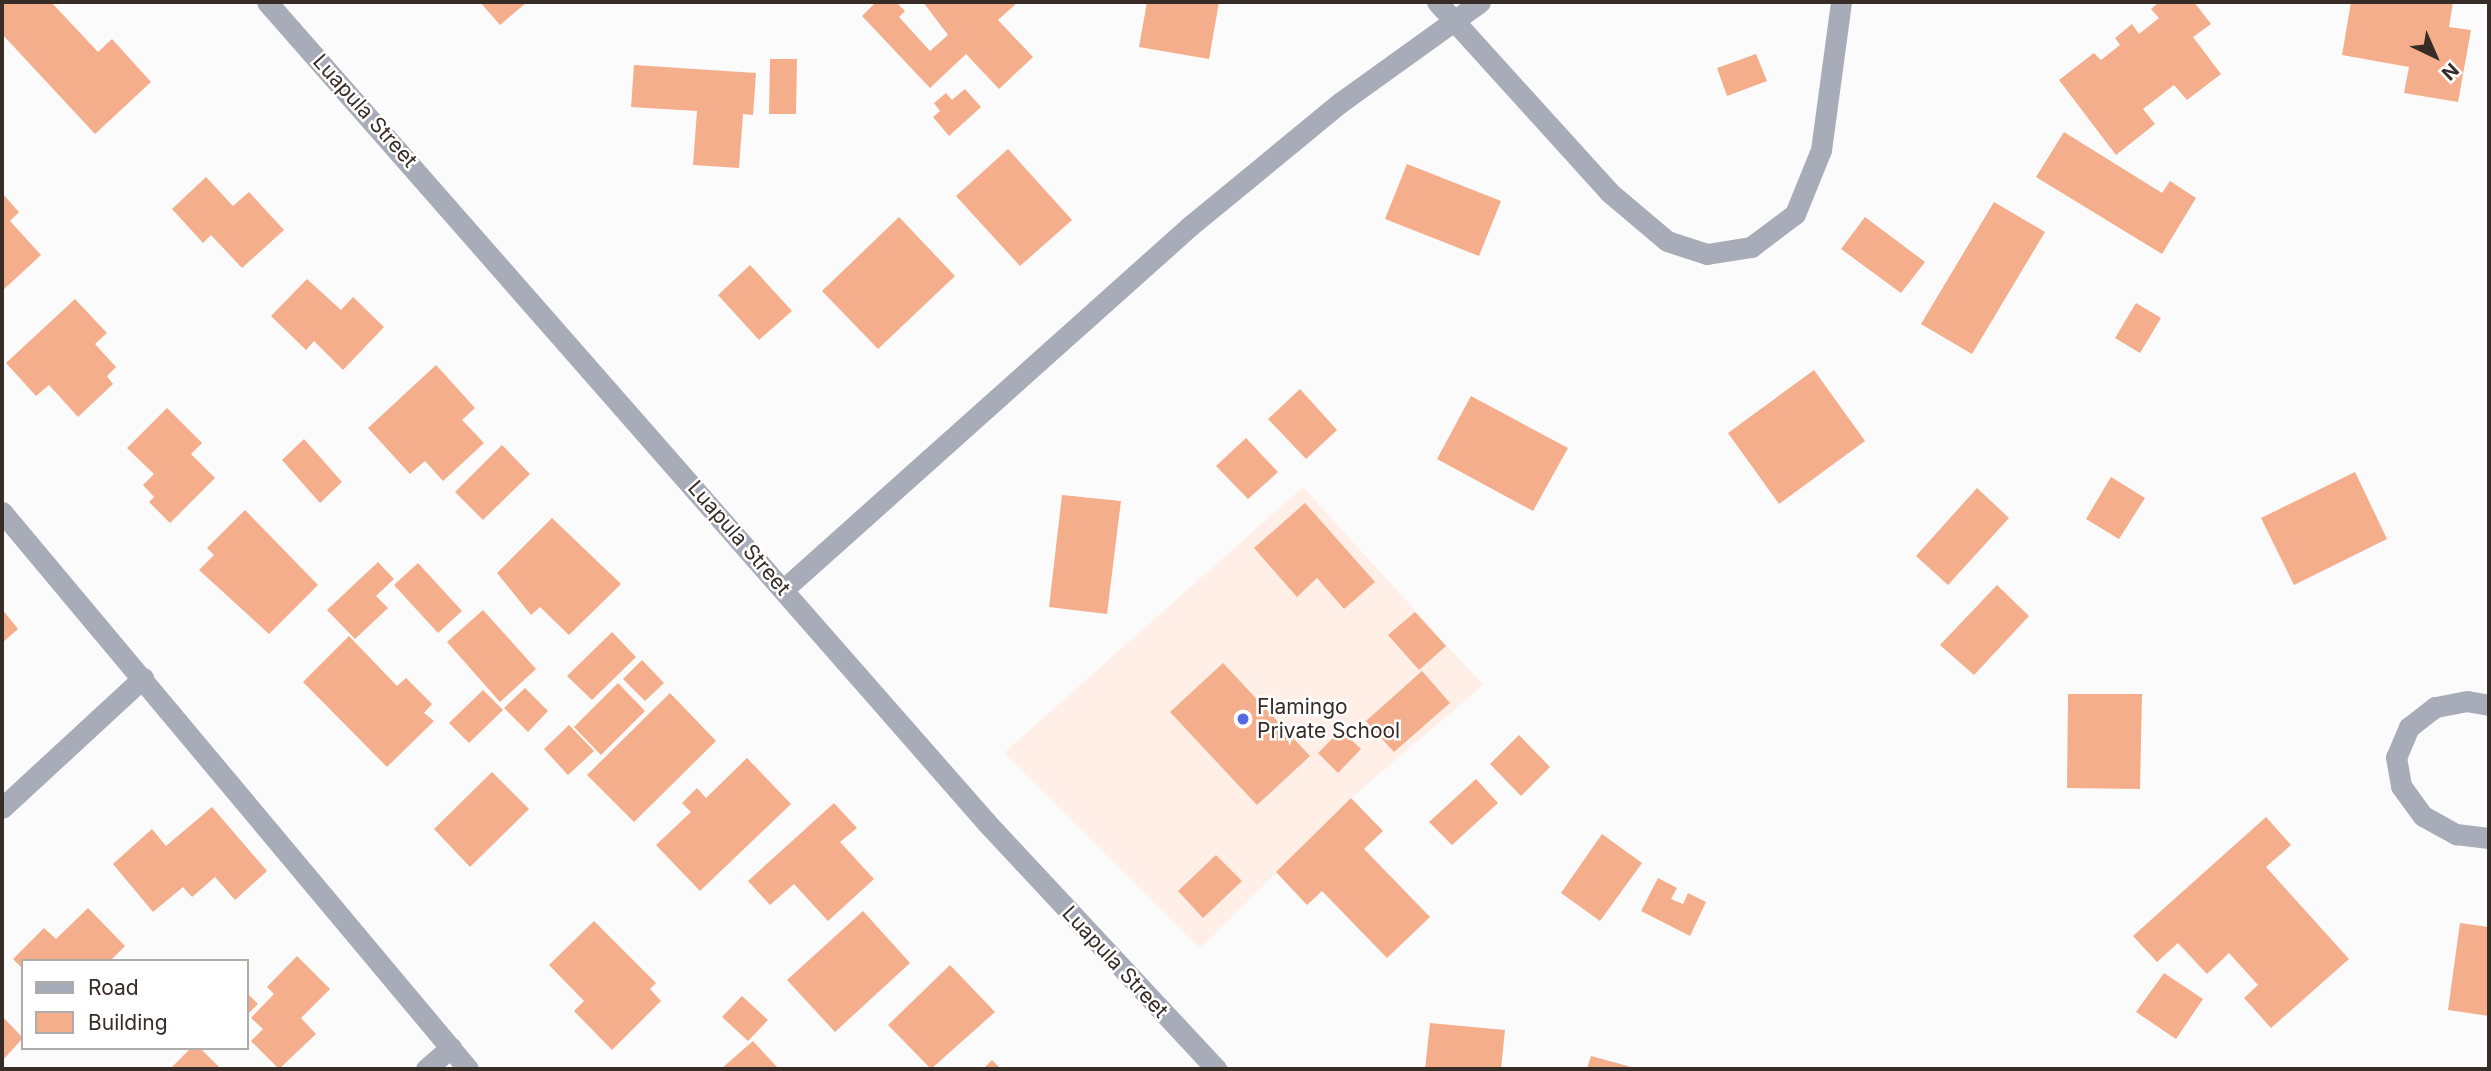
<!DOCTYPE html>
<html>
<head>
<meta charset="utf-8">
<style>
  body { margin:0 }
  #map { position:relative; width:2491px; height:1071px; overflow:hidden; background:#fbfbfb; font-family:Inter,sans-serif }
  div>[style] { position:absolute }
  [style*='--x'] { left:calc(var(--x)*1px); top:calc(var(--y)*1px); width:calc(var(--w)*1px); rotate:calc(var(--a)*1deg) }
  .built>* { inset:0; background:#ffefe7 }
  .building>* { inset:0; background:#f5ae8b }
  .minor>* { height:21px; margin:-10.5px; padding:0 10.5px; transform-origin:10.5px; border-radius:10.5px; background:#a8acb8 }
  .dots>* { width:19px; height:19px; translate:-50% -50%; box-sizing:border-box; border:4px solid #fff; border-radius:50% }
  span { translate:-50% -50%; white-space:nowrap; text-align:center; line-height:1.15; -webkit-text-stroke:5px #fff; paint-order:stroke }
  .street-label { font-size:21px; color:#382c26 }
  .poi-label { font-size:21px; color:#382c26 }
  .left { translate:0 -50%; text-align:left }
  .frame { position:absolute; inset:0; border:4px solid #382c26; pointer-events:none }
  .legend { position:absolute; left:21px; top:959px; width:228px; height:91px; box-sizing:border-box; background:#fff; border:2px solid #afaba8; margin:0; padding:9px 12px; list-style:none; font-size:21px; color:#382c26 }
  .legend li { display:flex; align-items:center; gap:14px; height:35px }
  .legend b { width:35px; border:2px solid #afaba8 }
  .north { position:absolute; left:2400px; top:21px; width:70px; height:70px; -webkit-text-stroke:5px #fff; paint-order:stroke; rotate:136deg; font-size:19px; font-weight:700; line-height:28px; text-align:center; color:#382c26 }
  .north::after { content:''; display:block; margin:auto; width:24px; height:32px; background:#382c26; clip-path:polygon(50% 0,100% 100%,50% 72%,0 100%) }
</style>
</head>
<body>
<div id="map">
  <div class="built">
    <i style="clip-path:polygon(1303px 487px,1483px 685px,1351px 798px,1200px 949px,1004px 753px)"></i>
  </div>
  <div class="building">
    <i style="clip-path:polygon(2px 2px,51px 2px,98px 52px,112px 39px,151px 82px,95px 134px,2px 34px)"></i>
    <i style="clip-path:polygon(480px 2px,527px 2px,500px 25px)"></i>
    <i style="clip-path:polygon(876px 2px,896px 2px,905px 11px,899px 17px,930px 51px,948px 35px,923px 2px,1018px 2px,998px 20px,1033px 57px,999px 89px,966px 54px,930px 88px,862px 16px)"></i>
    <i style="clip-path:polygon(1147px 2px,1219px 2px,1209px 59px,1139px 47px)"></i>
    <i style="clip-path:polygon(2159px 2px,2194px 2px,2211px 24px,2193px 37px,2221px 74px,2187px 100px,2174px 85px,2143px 109px,2155px 124px,2116px 155px,2059px 80px,2094px 53px,2101px 60px,2120px 45px,2115px 38px,2132px 24px,2139px 34px,2159px 18px,2151px 9px)"></i>
    <i style="clip-path:polygon(2351px 2px,2453px 2px,2449px 27px,2471px 30px,2458px 102px,2404px 93px,2409px 67px,2342px 55px)"></i>
    <i style="clip-path:polygon(1756px 54px,1767px 81px,1727px 96px,1717px 68px)"></i>
    <i style="clip-path:polygon(770px 59px,797px 59px,796px 114px,769px 114px)"></i>
    <i style="clip-path:polygon(634px 65px,756px 73px,753px 115px,743px 114px,739px 168px,693px 165px,697px 111px,631px 107px)"></i>
    <i style="clip-path:polygon(965px 89px,981px 107px,949px 136px,933px 117px,940px 111px,934px 103px,946px 93px,952px 100px)"></i>
    <i style="clip-path:polygon(2064px 132px,2162px 193px,2170px 181px,2196px 198px,2162px 254px,2036px 177px)"></i>
    <i style="clip-path:polygon(1008px 149px,1072px 220px,1020px 266px,956px 196px)"></i>
    <i style="clip-path:polygon(1407px 164px,1501px 201px,1479px 256px,1385px 219px)"></i>
    <i style="clip-path:polygon(206px 177px,233px 206px,249px 192px,284px 230px,242px 268px,211px 235px,203px 243px,172px 209px)"></i>
    <i style="clip-path:polygon(2px 193px,19px 212px,10px 221px,41px 255px,2px 291px)"></i>
    <i style="clip-path:polygon(1994px 202px,2045px 232px,1972px 354px,1921px 324px)"></i>
    <i style="clip-path:polygon(899px 217px,955px 276px,878px 349px,822px 291px)"></i>
    <i style="clip-path:polygon(1865px 217px,1925px 262px,1901px 293px,1841px 249px)"></i>
    <i style="clip-path:polygon(750px 265px,792px 311px,759px 340px,718px 295px)"></i>
    <i style="clip-path:polygon(307px 279px,341px 310px,353px 297px,384px 327px,343px 370px,314px 341px,306px 350px,271px 316px)"></i>
    <i style="clip-path:polygon(75px 299px,107px 333px,95px 344px,116px 367px,107px 376px,113px 384px,78px 417px,49px 385px,36px 396px,6px 363px)"></i>
    <i style="clip-path:polygon(2136px 303px,2161px 318px,2140px 353px,2115px 338px)"></i>
    <i style="clip-path:polygon(436px 365px,475px 408px,462px 420px,484px 443px,443px 481px,425px 461px,410px 474px,368px 428px)"></i>
    <i style="clip-path:polygon(1814px 370px,1865px 441px,1779px 504px,1728px 433px)"></i>
    <i style="clip-path:polygon(1300px 389px,1337px 430px,1306px 459px,1268px 419px)"></i>
    <i style="clip-path:polygon(1471px 396px,1568px 448px,1533px 511px,1437px 459px)"></i>
    <i style="clip-path:polygon(167px 408px,202px 443px,191px 454px,215px 478px,170px 523px,149px 502px,154px 497px,143px 485px,154px 474px,127px 448px)"></i>
    <i style="clip-path:polygon(1246px 438px,1278px 472px,1248px 499px,1216px 466px)"></i>
    <i style="clip-path:polygon(304px 439px,342px 482px,320px 503px,282px 460px)"></i>
    <i style="clip-path:polygon(502px 445px,530px 474px,483px 520px,455px 492px)"></i>
    <i style="clip-path:polygon(2355px 472px,2387px 539px,2294px 585px,2261px 518px)"></i>
    <i style="clip-path:polygon(2111px 477px,2145px 498px,2119px 539px,2086px 519px)"></i>
    <i style="clip-path:polygon(1977px 488px,2009px 518px,1948px 585px,1916px 556px)"></i>
    <i style="clip-path:polygon(1062px 495px,1121px 501px,1107px 614px,1049px 607px)"></i>
    <i style="clip-path:polygon(1305px 503px,1375px 582px,1344px 609px,1317px 578px,1297px 597px,1254px 548px)"></i>
    <i style="clip-path:polygon(245px 510px,318px 585px,269px 634px,199px 570px,214px 555px,207px 548px)"></i>
    <i style="clip-path:polygon(552px 518px,621px 584px,569px 635px,540px 607px,531px 615px,497px 573px)"></i>
    <i style="clip-path:polygon(378px 562px,394px 579px,376px 596px,388px 608px,355px 639px,327px 610px)"></i>
    <i style="clip-path:polygon(418px 563px,462px 611px,438px 633px,394px 585px)"></i>
    <i style="clip-path:polygon(1997px 585px,2029px 616px,1974px 675px,1940px 645px)"></i>
    <i style="clip-path:polygon(2px 609px,18px 629px,2px 643px)"></i>
    <i style="clip-path:polygon(483px 610px,536px 669px,500px 702px,447px 642px)"></i>
    <i style="clip-path:polygon(1415px 612px,1446px 646px,1419px 670px,1388px 635px)"></i>
    <i style="clip-path:polygon(612px 632px,636px 657px,592px 700px,567px 676px)"></i>
    <i style="clip-path:polygon(349px 636px,397px 686px,406px 678px,432px 704px,424px 713px,434px 721px,387px 767px,303px 682px)"></i>
    <i style="clip-path:polygon(642px 660px,664px 683px,645px 701px,623px 679px)"></i>
    <i style="clip-path:polygon(1223px 663px,1310px 756px,1257px 805px,1170px 712px)"></i>
    <i style="clip-path:polygon(1422px 671px,1450px 703px,1394px 752px,1366px 721px)"></i>
    <i style="clip-path:polygon(618px 683px,645px 711px,601px 755px,574px 727px)"></i>
    <i style="clip-path:polygon(525px 688px,548px 711px,528px 732px,504px 708px)"></i>
    <i style="clip-path:polygon(483px 690px,503px 710px,469px 743px,449px 723px)"></i>
    <i style="clip-path:polygon(670px 693px,716px 741px,634px 822px,587px 775px)"></i>
    <i style="clip-path:polygon(2068px 694px,2142px 694px,2140px 789px,2067px 788px)"></i>
    <i style="clip-path:polygon(569px 725px,594px 751px,568px 775px,544px 749px)"></i>
    <i style="clip-path:polygon(1341px 730px,1361px 749px,1338px 773px,1318px 753px)"></i>
    <i style="clip-path:polygon(1519px 735px,1550px 767px,1521px 796px,1490px 764px)"></i>
    <i style="clip-path:polygon(747px 758px,791px 804px,700px 891px,656px 845px,691px 812px,682px 803px,697px 788px,706px 798px)"></i>
    <i style="clip-path:polygon(492px 772px,529px 809px,470px 867px,434px 829px)"></i>
    <i style="clip-path:polygon(1476px 779px,1498px 803px,1452px 845px,1429px 822px)"></i>
    <i style="clip-path:polygon(1351px 798px,1383px 831px,1364px 849px,1430px 917px,1387px 958px,1322px 891px,1307px 905px,1276px 872px)"></i>
    <i style="clip-path:polygon(834px 803px,857px 828px,840px 842px,874px 879px,828px 921px,794px 884px,770px 905px,748px 881px)"></i>
    <i style="clip-path:polygon(212px 807px,267px 871px,235px 900px,215px 877px,192px 897px,183px 887px,153px 912px,113px 864px,152px 829px,166px 846px)"></i>
    <i style="clip-path:polygon(2266px 817px,2291px 845px,2266px 867px,2349px 959px,2271px 1028px,2244px 998px,2258px 985px,2229px 953px,2207px 974px,2178px 943px,2157px 962px,2133px 936px)"></i>
    <i style="clip-path:polygon(1602px 834px,1642px 863px,1600px 921px,1561px 893px)"></i>
    <i style="clip-path:polygon(1216px 855px,1242px 881px,1203px 918px,1178px 891px)"></i>
    <i style="clip-path:polygon(1658px 878px,1677px 888px,1671px 899px,1683px 904px,1688px 893px,1706px 902px,1690px 936px,1641px 911px)"></i>
    <i style="clip-path:polygon(88px 908px,125px 946px,110px 961px,23px 961px,23px 969px,13px 959px,44px 928px,56px 939px)"></i>
    <i style="clip-path:polygon(863px 911px,910px 963px,835px 1032px,787px 980px)"></i>
    <i style="clip-path:polygon(594px 921px,656px 983px,650px 989px,661px 1001px,612px 1050px,574px 1011px,584px 1001px,549px 965px)"></i>
    <i style="clip-path:polygon(2460px 923px,2489px 927px,2489px 1016px,2448px 1010px)"></i>
    <i style="clip-path:polygon(297px 956px,330px 989px,301px 1018px,316px 1034px,279px 1069px,251px 1041px,263px 1029px,251px 1018px,274px 994px,267px 987px)"></i>
    <i style="clip-path:polygon(950px 965px,995px 1012px,931px 1069px,888px 1025px)"></i>
    <i style="clip-path:polygon(2164px 973px,2203px 999px,2176px 1039px,2136px 1012px)"></i>
    <i style="clip-path:polygon(247px 993px,258px 1004px,247px 1015px)"></i>
    <i style="clip-path:polygon(742px 996px,768px 1020px,748px 1041px,722px 1017px)"></i>
    <i style="clip-path:polygon(2px 1016px,23px 1038px,2px 1061px)"></i>
    <i style="clip-path:polygon(1430px 1023px,1505px 1030px,1501px 1069px,1425px 1069px)"></i>
    <i style="clip-path:polygon(753px 1041px,777px 1067px,721px 1069px)"></i>
    <i style="clip-path:polygon(191px 1048px,200px 1048px,221px 1069px,170px 1069px)"></i>
    <i style="clip-path:polygon(1591px 1056px,1635px 1068px,1635px 1069px,1587px 1069px)"></i>
    <i style="clip-path:polygon(992px 1060px,1001px 1069px,983px 1069px)"></i>
  </div>
  <div class="minor">
    <i style="--x:267;--y:2;--w:1091;--a:48.75"></i>
    <i style="--x:986;--y:822;--w:338;--a:47"></i>
    <i style="--x:1437;--y:2;--w:256;--a:47.8"></i>
    <i style="--x:1609;--y:192;--w:76;--a:40.2"></i>
    <i style="--x:1667;--y:241;--w:42;--a:18"></i>
    <i style="--x:1707;--y:254;--w:45;--a:-9"></i>
    <i style="--x:1751;--y:247;--w:55;--a:-36.9"></i>
    <i style="--x:1795;--y:214;--w:69;--a:-67.9"></i>
    <i style="--x:1821;--y:150;--w:149;--a:-82.3"></i>
    <i style="--x:2;--y:512;--w:726;--a:50.08"></i>
    <i style="--x:784;--y:589;--w:545;--a:-41.8"></i>
    <i style="--x:1190;--y:226;--w:195;--a:-39.4"></i>
    <i style="--x:1341;--y:102;--w:171;--a:-35.7"></i>
    <i style="--x:2489;--y:705;--w:22;--a:-170"></i>
    <i style="--x:2467;--y:701;--w:33;--a:169"></i>
    <i style="--x:2435;--y:707;--w:33;--a:142"></i>
    <i style="--x:2409;--y:727;--w:33;--a:113"></i>
    <i style="--x:2396;--y:757;--w:29;--a:80"></i>
    <i style="--x:2401;--y:786;--w:37;--a:54"></i>
    <i style="--x:2423;--y:816;--w:38;--a:29"></i>
    <i style="--x:2456;--y:834;--w:33;--a:7"></i>
    <i style="--x:2;--y:808;--w:192;--a:-42.7"></i>
    <i style="--x:426;--y:1069;--w:33;--a:-41"></i>
  </div>
  <div class="dots">
    <i style="left:1243px;top:719px;background:#536ce1"></i>
  </div>
  <div class="street-label">
    <span style="left:365px;top:111px;rotate:48deg">Luapula Street</span>
    <span style="left:739px;top:538px;rotate:49deg">Luapula Street</span>
    <span style="left:1115px;top:962px;rotate:47deg">Luapula Street</span>
  </div>
  <div class="poi-label">
    <span class="left" style="left:1257px;top:719px">Flamingo<br>Private School</span>
  </div>
  <div class="frame"></div>
  <ul class="legend">
  <li><b style="height:9px;background:#a8acb8"></b>Road</li>
  <li><b style="height:19px;background:#f5ae8b"></b>Building</li>
  </ul>
  <div class="north">N</div>
</div>
</body>
</html>
